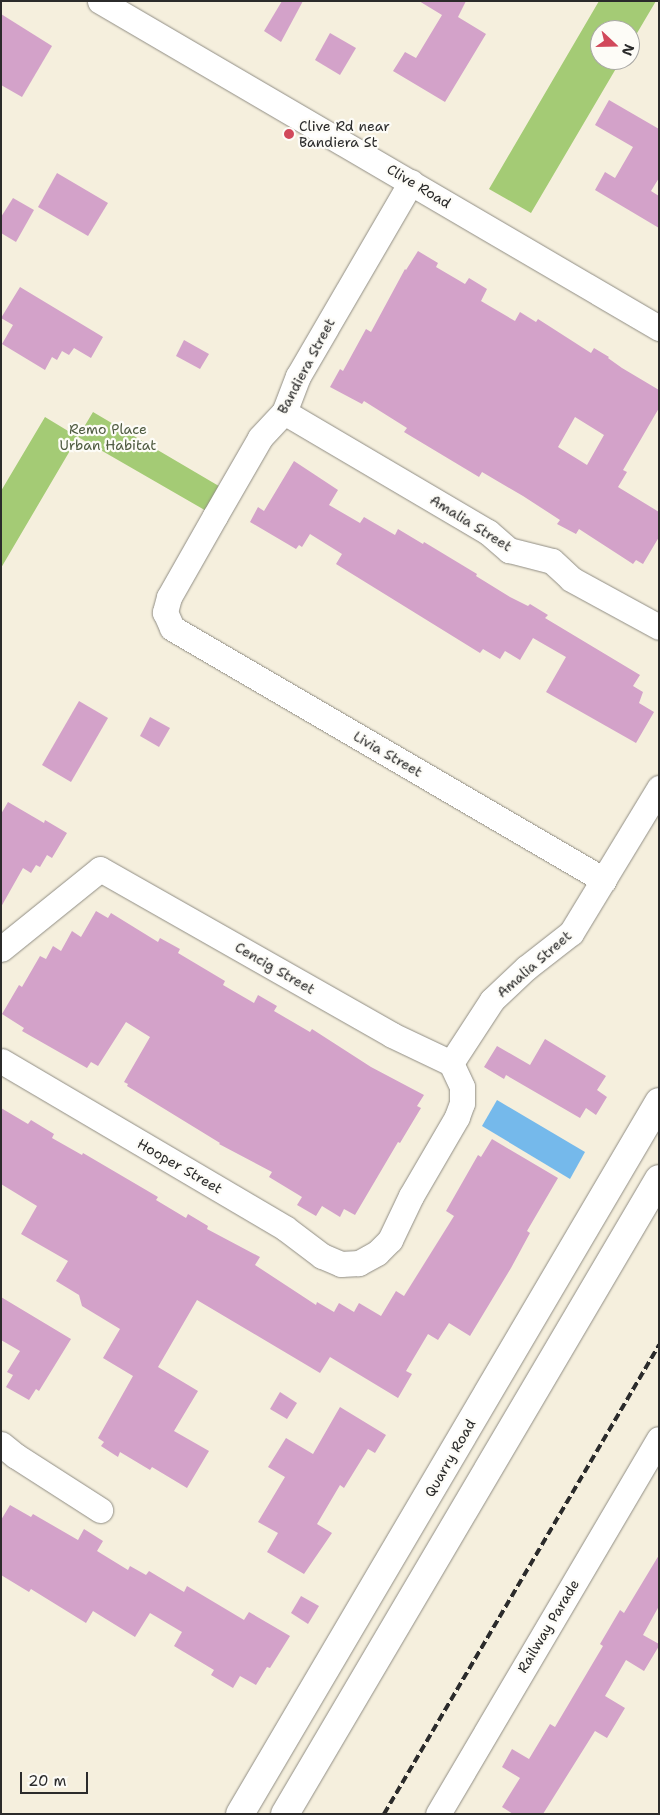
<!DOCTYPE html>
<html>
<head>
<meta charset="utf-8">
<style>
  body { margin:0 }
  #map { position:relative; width:660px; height:1815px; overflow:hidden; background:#f5efdd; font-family:"Shantell Sans",sans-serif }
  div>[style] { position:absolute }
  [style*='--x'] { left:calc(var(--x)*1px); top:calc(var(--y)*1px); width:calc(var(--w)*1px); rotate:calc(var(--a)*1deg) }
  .green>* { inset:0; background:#a4cb75 }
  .water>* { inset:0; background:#75b9eb }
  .building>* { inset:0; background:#d3a2c9 }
  .roads { filter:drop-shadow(0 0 1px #908d84) drop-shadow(0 0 1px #908d84) }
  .minor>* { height:25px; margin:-12.5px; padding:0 12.5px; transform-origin:12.5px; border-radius:12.5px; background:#fff }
  .primary>* { height:28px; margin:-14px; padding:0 14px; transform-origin:14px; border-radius:14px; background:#fff }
  .rail>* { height:4px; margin-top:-2px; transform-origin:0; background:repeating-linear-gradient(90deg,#2b2b2b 0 8px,transparent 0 12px) }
  .dots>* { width:14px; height:14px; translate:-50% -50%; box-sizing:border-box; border:2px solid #fdfcf7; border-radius:50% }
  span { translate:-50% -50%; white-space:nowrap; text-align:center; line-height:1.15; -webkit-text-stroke:4.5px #fdfcf7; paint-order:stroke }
  .poi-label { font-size:14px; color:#2b2b2b }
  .left { translate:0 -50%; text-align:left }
  .street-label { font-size:14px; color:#2b2b2b }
  .park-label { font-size:14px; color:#4f5b41 }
  .frame { position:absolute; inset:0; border:2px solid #2b2b2b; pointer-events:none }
  .north { position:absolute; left:590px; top:20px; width:50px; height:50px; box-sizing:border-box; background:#fdfcf7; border:1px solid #a9a8a5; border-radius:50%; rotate:111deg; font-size:14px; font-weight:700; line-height:20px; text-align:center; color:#2b2b2b }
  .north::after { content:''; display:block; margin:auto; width:18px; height:22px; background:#d1495b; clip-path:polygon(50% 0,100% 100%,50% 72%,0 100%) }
  .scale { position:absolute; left:20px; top:1772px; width:68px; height:22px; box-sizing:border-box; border:2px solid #2b2b2b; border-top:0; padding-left:6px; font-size:15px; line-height:18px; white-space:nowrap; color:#2b2b2b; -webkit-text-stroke:4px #fdfcf7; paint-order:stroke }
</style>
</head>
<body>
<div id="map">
  <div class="green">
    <i style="clip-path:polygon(599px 1px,656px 1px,630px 45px,630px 30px,600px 30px,600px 60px,621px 60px,531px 213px,489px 189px)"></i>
    <i style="clip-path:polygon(93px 412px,229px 492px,215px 516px,78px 437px,1px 568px,1px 491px,45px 417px,78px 437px)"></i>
  </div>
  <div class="water">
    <i style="clip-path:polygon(497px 1100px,585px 1152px,570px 1179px,482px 1126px)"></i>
  </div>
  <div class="building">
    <i style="clip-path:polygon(282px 1px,303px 1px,281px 42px,264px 31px)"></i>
    <i style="clip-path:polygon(419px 1px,466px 1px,458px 17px,486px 34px,445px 102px,393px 71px,405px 52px,416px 58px,442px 15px)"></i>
    <i style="clip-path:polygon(1px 14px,52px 46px,22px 97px,1px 85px)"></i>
    <i style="clip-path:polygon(330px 33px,356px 48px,340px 75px,315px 60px)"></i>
    <i style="clip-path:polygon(609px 100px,659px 129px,659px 178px,651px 191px,659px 196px,659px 228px,595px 190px,605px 172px,615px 178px,633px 147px,595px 125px)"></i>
    <i style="clip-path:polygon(57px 173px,108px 203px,88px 236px,38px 207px)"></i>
    <i style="clip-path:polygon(13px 198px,34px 210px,16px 242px,1px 233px,1px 217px)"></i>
    <i style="clip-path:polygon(evenodd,418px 251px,438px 263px,436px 267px,465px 284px,469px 278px,487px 289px,481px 301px,515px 321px,520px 312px,536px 322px,538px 319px,591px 353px,594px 348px,609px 357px,608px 358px,622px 368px,659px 390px,659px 408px,623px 470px,627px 472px,618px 487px,659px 512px,659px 537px,643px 564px,636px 560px,633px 564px,579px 529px,576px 534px,557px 524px,560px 520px,523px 496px,482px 472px,479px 477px,404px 432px,407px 428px,364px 401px,362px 404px,330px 387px,340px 369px,343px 371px,366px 329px,371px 332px,405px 269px,406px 270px,418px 251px,575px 417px,604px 435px,587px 465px,558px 447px,575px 417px)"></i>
    <i style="clip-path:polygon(20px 287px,103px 337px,91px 358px,74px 348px,69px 355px,62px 351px,57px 360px,52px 357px,45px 370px,2px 344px,13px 325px,1px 318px)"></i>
    <i style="clip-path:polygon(184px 340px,209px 354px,200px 369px,176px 356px)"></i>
    <i style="clip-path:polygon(294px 461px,338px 490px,329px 505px,360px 523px,364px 517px,395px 535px,398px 529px,423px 544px,424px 542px,477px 574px,476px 576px,510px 597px,528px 606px,530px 604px,548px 615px,545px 618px,640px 675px,633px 686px,643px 692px,639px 703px,654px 712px,636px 743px,546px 692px,566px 657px,533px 638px,520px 660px,505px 651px,500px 659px,483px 649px,480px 653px,336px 564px,342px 554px,310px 534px,302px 547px,299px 545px,296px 549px,250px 522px,258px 507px,264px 511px)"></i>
    <i style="clip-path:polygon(79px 701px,108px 718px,71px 782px,42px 765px)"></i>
    <i style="clip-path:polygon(150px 717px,170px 728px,159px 747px,140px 736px)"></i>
    <i style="clip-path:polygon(8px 802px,44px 823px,45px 820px,67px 833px,52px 858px,47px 855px,40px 867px,36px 865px,31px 873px,23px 868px,1px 907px,1px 814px)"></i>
    <i style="clip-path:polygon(96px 911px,108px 918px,111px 913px,158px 942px,160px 938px,180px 949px,178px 953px,225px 981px,223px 985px,254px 1003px,258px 995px,277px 1006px,274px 1011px,310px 1032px,312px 1029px,371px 1067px,424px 1095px,417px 1106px,421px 1108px,400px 1143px,398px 1142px,355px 1215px,344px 1209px,340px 1217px,322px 1206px,316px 1216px,297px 1205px,302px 1197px,269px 1177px,272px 1172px,219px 1144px,220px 1143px,127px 1086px,128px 1084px,124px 1082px,150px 1037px,126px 1022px,98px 1066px,91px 1062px,87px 1068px,22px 1031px,24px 1028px,2px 1014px,19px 985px,22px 987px,40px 956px,46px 959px,53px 946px,61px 951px,72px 931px,81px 937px)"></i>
    <i style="clip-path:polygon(545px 1039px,606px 1076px,597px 1090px,607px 1097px,596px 1115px,586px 1108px,580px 1118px,506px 1075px,504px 1079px,484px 1067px,497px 1046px,530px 1065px)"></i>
    <i style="clip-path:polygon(1px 1108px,28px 1124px,31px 1120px,54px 1134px,52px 1138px,82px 1155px,83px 1153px,158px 1197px,156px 1200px,186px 1218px,188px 1214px,208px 1226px,207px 1229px,260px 1257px,255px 1265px,316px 1305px,317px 1302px,334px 1312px,339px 1303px,354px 1312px,359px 1303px,381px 1316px,396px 1291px,404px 1296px,454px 1216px,446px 1211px,478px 1155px,481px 1157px,492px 1139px,558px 1178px,527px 1231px,530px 1233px,511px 1268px,470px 1336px,449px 1323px,438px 1340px,428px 1334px,406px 1371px,412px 1374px,398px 1398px,330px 1357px,320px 1373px,197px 1300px,158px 1367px,198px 1391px,174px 1431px,209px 1451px,187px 1488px,152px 1467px,150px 1470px,120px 1452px,118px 1457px,101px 1446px,104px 1442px,98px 1438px,133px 1376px,103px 1358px,120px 1329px,82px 1306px,79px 1295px,56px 1281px,68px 1261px,21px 1234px,37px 1206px,1px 1184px)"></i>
    <i style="clip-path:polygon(1px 1297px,71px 1339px,39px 1391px,36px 1389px,29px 1400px,6px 1387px,13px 1375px,7px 1372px,20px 1351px,1px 1340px)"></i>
    <i style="clip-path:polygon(280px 1392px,297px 1403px,287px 1419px,270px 1409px)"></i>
    <i style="clip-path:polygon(340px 1407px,386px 1435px,375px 1453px,368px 1449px,344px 1488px,340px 1485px,317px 1524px,332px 1533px,304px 1574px,267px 1552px,278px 1533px,258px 1522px,285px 1477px,268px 1467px,286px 1438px,313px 1454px)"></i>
    <i style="clip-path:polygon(10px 1505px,31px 1517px,33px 1514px,78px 1540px,84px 1529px,103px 1541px,97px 1551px,128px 1570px,130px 1566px,146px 1575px,149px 1571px,184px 1592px,187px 1586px,244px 1620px,249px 1612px,290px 1636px,270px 1668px,267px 1667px,256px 1685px,240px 1676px,233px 1688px,211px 1675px,214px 1670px,174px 1646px,182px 1632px,150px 1613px,135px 1637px,93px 1611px,86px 1623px,31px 1589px,29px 1592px,1px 1575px,1px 1520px)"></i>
    <i style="clip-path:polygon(659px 1555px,659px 1606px,643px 1635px,659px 1644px,659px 1646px,644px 1671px,626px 1660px,605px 1696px,625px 1708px,607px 1738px,595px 1731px,543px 1814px,513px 1814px,502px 1807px,520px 1778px,502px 1767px,512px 1749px,529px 1759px,550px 1724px,555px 1727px,603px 1646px,600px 1644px,620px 1610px,624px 1613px)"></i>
    <i style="clip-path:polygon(301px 1596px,319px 1606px,308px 1624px,291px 1613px)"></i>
  </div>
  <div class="roads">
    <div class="minor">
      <i style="--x:100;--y:1;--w:648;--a:30.33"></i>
      <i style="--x:411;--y:182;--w:225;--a:120.2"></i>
      <i style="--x:298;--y:376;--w:39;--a:111"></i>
      <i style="--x:284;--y:412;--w:35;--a:133"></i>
      <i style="--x:260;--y:438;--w:90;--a:120"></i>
      <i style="--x:215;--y:516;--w:93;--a:119.6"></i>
      <i style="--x:169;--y:597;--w:16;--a:105"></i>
      <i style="--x:165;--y:612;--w:17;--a:66"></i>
      <i style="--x:172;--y:628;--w:500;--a:30.26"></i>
      <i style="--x:284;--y:412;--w:237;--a:30.5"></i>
      <i style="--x:488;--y:532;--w:28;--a:41"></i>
      <i style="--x:509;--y:550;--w:44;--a:14.3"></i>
      <i style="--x:552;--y:561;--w:26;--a:43"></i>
      <i style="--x:571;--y:579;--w:100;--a:28.6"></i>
      <i style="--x:1;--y:949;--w:127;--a:-38.9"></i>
      <i style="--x:100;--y:869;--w:336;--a:29.6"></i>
      <i style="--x:392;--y:1035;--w:65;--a:25.4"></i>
      <i style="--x:451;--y:1063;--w:26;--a:65"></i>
      <i style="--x:462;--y:1087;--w:16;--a:90"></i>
      <i style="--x:462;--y:1103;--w:15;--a:110"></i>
      <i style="--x:457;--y:1117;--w:91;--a:120.2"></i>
      <i style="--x:411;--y:1196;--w:49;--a:115.5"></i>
      <i style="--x:390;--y:1240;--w:18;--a:135"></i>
      <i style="--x:377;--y:1253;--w:21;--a:151"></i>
      <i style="--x:359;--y:1263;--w:18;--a:177"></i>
      <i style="--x:341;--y:1264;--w:21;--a:-157"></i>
      <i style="--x:322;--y:1256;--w:46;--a:-142.9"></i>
      <i style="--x:285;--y:1228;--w:329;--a:-149.5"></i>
      <i style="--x:451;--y:1063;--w:75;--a:-56.9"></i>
      <i style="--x:492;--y:1000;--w:47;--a:-43.3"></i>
      <i style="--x:526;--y:968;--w:57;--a:-37.9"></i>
      <i style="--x:571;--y:933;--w:170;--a:-58.7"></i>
      <i style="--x:1;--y:1444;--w:19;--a:39"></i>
      <i style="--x:16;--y:1456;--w:100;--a:32.7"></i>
      <i style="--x:438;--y:1814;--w:435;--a:-59.5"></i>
    </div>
    <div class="primary">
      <i style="--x:240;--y:1814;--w:826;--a:-59.52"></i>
      <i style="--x:285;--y:1814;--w:737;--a:-59.5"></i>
    </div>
  </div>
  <div class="rail">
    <i style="--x:384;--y:1814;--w:544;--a:-59.61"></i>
  </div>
  <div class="dots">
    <i style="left:289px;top:134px;background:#d1495b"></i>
  </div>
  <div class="poi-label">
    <span class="left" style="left:299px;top:134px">Clive Rd near<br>Bandiera St</span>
  </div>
  <div class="street-label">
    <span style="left:419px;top:186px;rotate:31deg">Clive Road</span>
    <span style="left:306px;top:366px;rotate:-62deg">Bandiera Street</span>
    <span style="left:471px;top:523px;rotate:32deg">Amalia Street</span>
    <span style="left:388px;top:754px;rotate:30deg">Livia Street</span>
    <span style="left:534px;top:964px;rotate:-41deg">Amalia Street</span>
    <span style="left:275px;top:968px;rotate:30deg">Cencig Street</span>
    <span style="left:180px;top:1166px;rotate:30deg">Hooper Street</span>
    <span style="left:450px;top:1458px;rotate:-60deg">Quarry Road</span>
    <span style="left:548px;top:1626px;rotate:-59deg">Railway Parade</span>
  </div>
  <div class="park-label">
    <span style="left:108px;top:437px">Remo Place<br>Urban Habitat</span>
  </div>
  <div class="frame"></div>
  <div class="north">N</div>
  <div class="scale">20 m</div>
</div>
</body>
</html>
